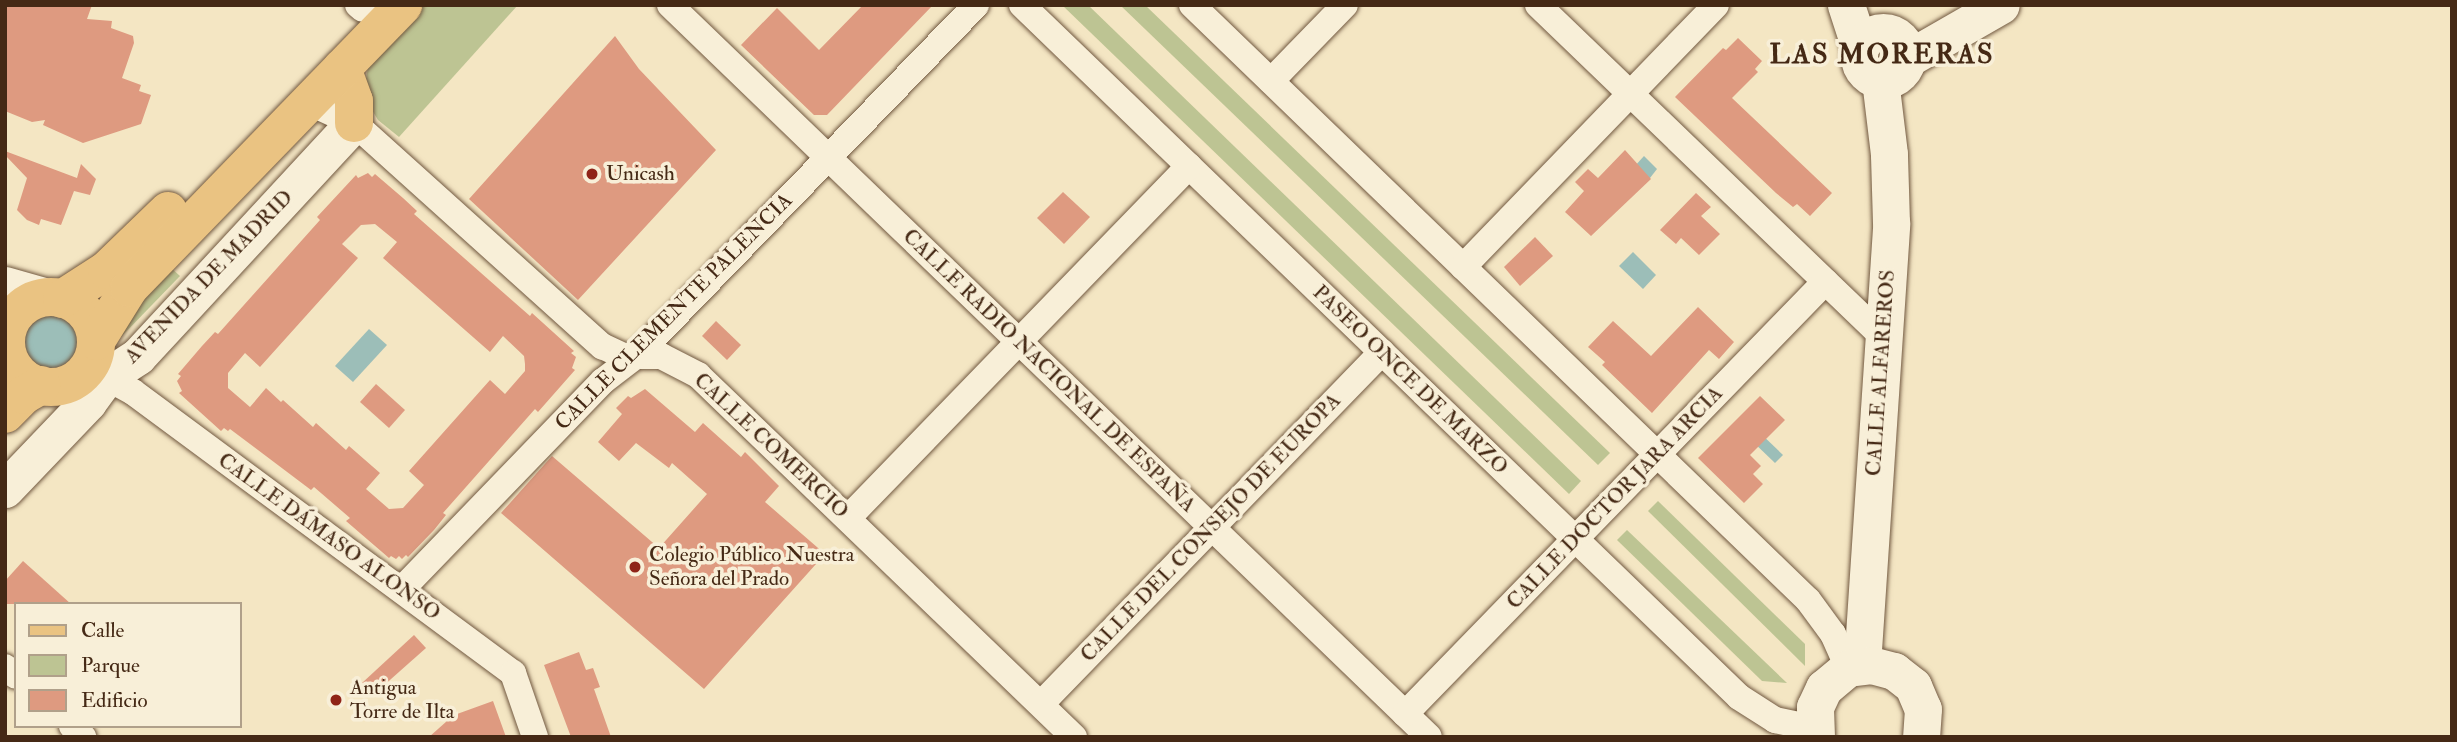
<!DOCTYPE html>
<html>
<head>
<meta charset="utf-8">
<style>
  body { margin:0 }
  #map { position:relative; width:2457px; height:742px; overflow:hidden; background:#f4e6c3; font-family:"IM FELL Double Pica",serif }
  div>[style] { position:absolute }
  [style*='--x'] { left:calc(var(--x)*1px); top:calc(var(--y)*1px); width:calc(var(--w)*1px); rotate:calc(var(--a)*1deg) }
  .green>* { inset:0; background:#bdc493 }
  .water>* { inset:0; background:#9cbeb8 }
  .round { border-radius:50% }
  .building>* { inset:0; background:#de9a80 }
  .roads { filter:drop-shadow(0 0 2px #715840) drop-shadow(0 0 2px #715840) }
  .street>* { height:26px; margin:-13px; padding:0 13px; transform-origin:13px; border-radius:13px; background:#f8efd8 }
  .secondary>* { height:37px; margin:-18.5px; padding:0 18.5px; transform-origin:18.5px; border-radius:18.5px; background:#f8efd8 }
  .secondary>.ring { margin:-18.5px; padding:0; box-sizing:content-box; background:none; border:37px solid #f8efd8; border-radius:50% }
  .primary>* { height:38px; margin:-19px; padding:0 19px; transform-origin:19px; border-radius:19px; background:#eac382 }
  .primary>.ring { margin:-19px; padding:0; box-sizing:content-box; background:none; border:38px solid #eac382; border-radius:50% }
  .dots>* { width:19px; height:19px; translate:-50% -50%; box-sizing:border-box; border:4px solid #f8efd8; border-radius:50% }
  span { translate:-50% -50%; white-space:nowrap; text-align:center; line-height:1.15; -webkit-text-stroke:7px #f8efd8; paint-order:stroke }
  .poi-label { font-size:21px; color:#452915 }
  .left { translate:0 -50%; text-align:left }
  .street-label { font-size:21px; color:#452915 }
  .district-label { font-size:28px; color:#452915; font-weight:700; letter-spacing:2px }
  .frame { position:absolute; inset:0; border:7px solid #452915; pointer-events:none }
  .legend { position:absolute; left:14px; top:602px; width:228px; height:126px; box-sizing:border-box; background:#f8efd8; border:2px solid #b0a08a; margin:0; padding:9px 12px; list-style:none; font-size:21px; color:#452915 }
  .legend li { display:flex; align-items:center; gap:14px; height:35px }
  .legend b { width:35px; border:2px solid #b0a08a }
</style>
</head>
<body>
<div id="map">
  <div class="green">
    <i style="clip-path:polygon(422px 5px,518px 5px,399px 137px,378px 120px,369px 105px,365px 85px,368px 67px,375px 53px)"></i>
    <i style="clip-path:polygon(1062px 5px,1088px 5px,1581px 481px,1569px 494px)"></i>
    <i style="clip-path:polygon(1120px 5px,1145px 5px,1610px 453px,1598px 465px)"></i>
    <i style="clip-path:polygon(170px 267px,180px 276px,121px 337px,121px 327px)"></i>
    <i style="clip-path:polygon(1658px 501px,1805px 644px,1805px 666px,1648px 511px)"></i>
    <i style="clip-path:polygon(1627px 530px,1787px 683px,1762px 681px,1617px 540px)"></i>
  </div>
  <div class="water">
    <i style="clip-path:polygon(1644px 156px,1657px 169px,1650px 178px,1624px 178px)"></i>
    <i style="clip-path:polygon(1633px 252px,1656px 275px,1643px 289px,1619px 266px)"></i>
    <i class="round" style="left:21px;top:312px;width:60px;height:60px"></i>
    <i style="clip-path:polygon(369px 329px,387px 345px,353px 382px,335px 366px)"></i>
    <i style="clip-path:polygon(1758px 431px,1783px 455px,1775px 463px,1750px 439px)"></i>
  </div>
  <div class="building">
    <i style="clip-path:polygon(5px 5px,92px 5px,87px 19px,112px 21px,111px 28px,133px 36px,134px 43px,122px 78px,141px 85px,139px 91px,151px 95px,141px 124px,83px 143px,43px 125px,45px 120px,32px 122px,5px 111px)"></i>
    <i style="clip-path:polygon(863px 5px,933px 5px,827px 115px,814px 115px,741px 45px,777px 8px,819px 50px)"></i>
    <i style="clip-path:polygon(615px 36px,639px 69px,716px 150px,578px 300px,469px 199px)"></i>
    <i style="clip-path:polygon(1738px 38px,1762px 61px,1755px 69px,1758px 72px,1732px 98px,1832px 193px,1810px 216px,1797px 204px,1793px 207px,1776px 193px,1675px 97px,1723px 48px,1726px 50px)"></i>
    <i style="clip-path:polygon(1625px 150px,1651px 179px,1591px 236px,1565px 212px,1584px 191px,1575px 182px,1588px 169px,1598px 178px)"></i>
    <i style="clip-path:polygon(5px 151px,77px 178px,81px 164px,96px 179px,90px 195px,74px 191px,61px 225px,41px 219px,39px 225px,27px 220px,17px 210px,27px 178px,5px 155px)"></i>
    <i style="clip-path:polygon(evenodd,368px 173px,372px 177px,375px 174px,403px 198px,417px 211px,414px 214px,530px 316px,532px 313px,574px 351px,571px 353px,576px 357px,572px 368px,575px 370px,538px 412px,535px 409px,443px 513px,446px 515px,434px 530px,408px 557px,406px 555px,402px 559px,399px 556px,396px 559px,391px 556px,389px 558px,346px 521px,350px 518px,314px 487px,311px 490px,230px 429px,228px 431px,224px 428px,221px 431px,179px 393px,182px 391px,177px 381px,181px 376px,178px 374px,202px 346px,215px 332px,218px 334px,320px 220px,317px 217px,356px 175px,358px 178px,368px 173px,375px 224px,397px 242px,383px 258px,490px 352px,503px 336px,524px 356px,525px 364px,525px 371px,505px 394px,490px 380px,409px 471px,424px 485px,403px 508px,389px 509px,366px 489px,380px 473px,349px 446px,346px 450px,316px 423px,313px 427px,283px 400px,281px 402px,266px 388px,250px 407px,228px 388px,228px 373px,245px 353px,260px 367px,358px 258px,342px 244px,361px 225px,375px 224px)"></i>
    <i style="clip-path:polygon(1063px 192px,1090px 217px,1064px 244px,1037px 218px)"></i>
    <i style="clip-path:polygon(1696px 193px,1711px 207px,1701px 216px,1720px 234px,1699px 255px,1681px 238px,1676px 244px,1660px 230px)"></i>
    <i style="clip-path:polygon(1535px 237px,1553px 256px,1520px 286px,1504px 267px)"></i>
    <i style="clip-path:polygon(1698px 307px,1734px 342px,1719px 359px,1709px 350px,1652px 413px,1602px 365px,1605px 362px,1588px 347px,1613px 321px,1651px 356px)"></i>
    <i style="clip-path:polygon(716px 321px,741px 345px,727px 360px,702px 336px)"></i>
    <i style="clip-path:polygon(376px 384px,405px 410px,389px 428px,360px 402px)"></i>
    <i style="clip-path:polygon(645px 389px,695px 432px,703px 423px,741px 457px,745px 452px,779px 486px,765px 502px,825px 554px,704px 689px,501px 513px,552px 456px,659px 548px,707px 494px,672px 463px,669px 468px,636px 443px,619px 461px,598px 442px,622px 414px,616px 408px,628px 396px,631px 398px)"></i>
    <i style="clip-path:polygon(1760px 396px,1785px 420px,1750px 455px,1761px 466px,1753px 474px,1763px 484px,1744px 503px,1698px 458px)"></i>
    <i style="clip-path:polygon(23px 561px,71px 604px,5px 604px,5px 581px)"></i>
    <i style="clip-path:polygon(414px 635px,426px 648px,373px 695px,362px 683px)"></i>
    <i style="clip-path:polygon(579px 652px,586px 670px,593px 668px,600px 687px,594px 689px,611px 737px,571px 737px,544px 665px)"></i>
    <i style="clip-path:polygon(493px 701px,506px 737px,429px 737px,447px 721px,446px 718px)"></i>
  </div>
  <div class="roads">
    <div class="street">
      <i style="--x:358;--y:5;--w:6;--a:39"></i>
      <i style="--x:670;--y:5;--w:1054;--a:43.96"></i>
      <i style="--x:1022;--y:5;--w:996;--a:43.98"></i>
      <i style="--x:1739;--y:697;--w:43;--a:32.6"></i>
      <i style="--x:1775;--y:720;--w:40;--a:12"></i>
      <i style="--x:1192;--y:5;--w:856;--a:44.01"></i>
      <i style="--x:1808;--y:600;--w:42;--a:53.7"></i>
      <i style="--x:1833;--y:634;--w:37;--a:66"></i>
      <i style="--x:1538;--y:5;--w:479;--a:43.9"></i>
      <i style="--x:1271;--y:81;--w:106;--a:-45.8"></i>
      <i style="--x:310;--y:103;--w:48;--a:24.4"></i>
      <i style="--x:354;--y:123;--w:334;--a:42"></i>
      <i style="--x:602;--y:346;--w:23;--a:25"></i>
      <i style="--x:623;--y:356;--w:38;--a:0"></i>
      <i style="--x:661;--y:356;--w:42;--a:27.2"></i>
      <i style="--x:698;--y:375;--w:522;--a:43.91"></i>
      <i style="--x:1463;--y:267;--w:364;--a:-46"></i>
      <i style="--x:87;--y:367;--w:52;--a:28.5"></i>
      <i style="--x:133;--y:392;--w:473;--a:36.5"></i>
      <i style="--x:513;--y:673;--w:68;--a:71"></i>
      <i style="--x:848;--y:518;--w:490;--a:-45.9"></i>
      <i style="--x:402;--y:589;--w:289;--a:-46"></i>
      <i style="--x:603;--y:381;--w:43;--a:-37.4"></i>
      <i style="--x:637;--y:355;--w:487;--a:-45.9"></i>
      <i style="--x:5;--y:667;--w:14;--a:39"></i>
      <i style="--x:1041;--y:704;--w:490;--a:-45.9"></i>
      <i style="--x:1405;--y:714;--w:603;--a:-45.81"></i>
      <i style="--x:72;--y:726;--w:16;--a:45"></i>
    </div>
    <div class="secondary">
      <i style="--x:1846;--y:5;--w:45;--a:72"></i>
      <i class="ring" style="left:1859px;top:32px;width:11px;height:11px"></i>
      <i style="--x:1907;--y:59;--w:108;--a:-29.9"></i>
      <i style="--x:5;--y:285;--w:44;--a:15.9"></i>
      <i style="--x:5;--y:343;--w:1;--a:45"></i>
      <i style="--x:5;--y:489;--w:120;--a:-46.3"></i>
      <i style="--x:88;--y:402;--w:31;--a:-54"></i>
      <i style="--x:106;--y:377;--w:38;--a:-33"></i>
      <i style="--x:138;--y:356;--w:318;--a:-47.2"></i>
      <i style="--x:1862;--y:665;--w:443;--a:-86.2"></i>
      <i style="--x:1891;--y:223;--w:69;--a:-91.7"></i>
      <i style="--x:1889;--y:154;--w:75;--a:-96.9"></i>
      <i style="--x:1816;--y:737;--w:30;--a:-92"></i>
      <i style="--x:1815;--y:707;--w:21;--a:-65"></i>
      <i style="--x:1824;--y:688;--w:31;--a:-40"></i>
      <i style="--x:1848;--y:668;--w:23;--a:-7"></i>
      <i style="--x:1871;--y:665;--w:24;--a:15"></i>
      <i style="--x:1894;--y:671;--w:24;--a:38"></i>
      <i style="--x:1913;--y:686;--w:25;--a:67"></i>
      <i style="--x:1923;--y:709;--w:28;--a:94"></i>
    </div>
    <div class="primary">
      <i style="--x:342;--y:68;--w:35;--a:70"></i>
      <i style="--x:354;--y:101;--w:22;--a:90"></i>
      <i class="ring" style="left:6px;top:297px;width:52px;height:52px"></i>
      <i style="--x:62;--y:299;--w:54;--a:-32.8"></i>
      <i style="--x:107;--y:270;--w:85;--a:-44"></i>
      <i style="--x:96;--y:341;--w:62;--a:-58.1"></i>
      <i style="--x:129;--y:288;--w:394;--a:-45.9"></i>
      <i style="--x:5;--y:414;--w:27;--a:-45"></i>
      <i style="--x:24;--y:395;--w:20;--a:-30"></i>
    </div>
  </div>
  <div class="dots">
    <i style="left:592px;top:174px;background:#8f2418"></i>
    <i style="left:635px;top:567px;background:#8f2418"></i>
    <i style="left:336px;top:700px;background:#8f2418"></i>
  </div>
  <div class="poi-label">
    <span class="left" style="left:606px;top:174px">Unicash</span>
    <span class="left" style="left:649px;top:567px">Colegio Público Nuestra<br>Señora del Prado</span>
    <span class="left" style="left:350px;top:700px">Antigua<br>Torre de Ilta</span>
  </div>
  <div class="street-label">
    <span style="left:209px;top:277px;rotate:-46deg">AVENIDA DE MADRID</span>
    <span style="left:674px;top:312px;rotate:-45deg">CALLE CLEMENTE PALENCIA</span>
    <span style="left:1049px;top:371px;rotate:44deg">CALLE RADIO NACIONAL DE ESPAÑA</span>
    <span style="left:1881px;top:373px;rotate:-86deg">CALLE ALFAREROS</span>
    <span style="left:1410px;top:380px;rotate:44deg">PASEO ONCE DE MARZO</span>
    <span style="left:771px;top:446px;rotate:43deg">CALLE COMERCIO</span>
    <span style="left:1615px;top:498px;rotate:-46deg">CALLE DOCTOR JARA ARCIA</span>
    <span style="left:1211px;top:528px;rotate:-46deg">CALLE DEL CONSEJO DE EUROPA</span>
    <span style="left:329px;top:537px;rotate:36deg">CALLE DÁMASO ALONSO</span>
  </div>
  <div class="district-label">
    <span style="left:1882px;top:55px">LAS MORERAS</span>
  </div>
  <div class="frame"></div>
  <ul class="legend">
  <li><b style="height:9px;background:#eac382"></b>Calle</li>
  <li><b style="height:19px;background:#bdc493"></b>Parque</li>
  <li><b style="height:19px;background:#de9a80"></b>Edificio</li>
  </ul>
</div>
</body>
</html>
